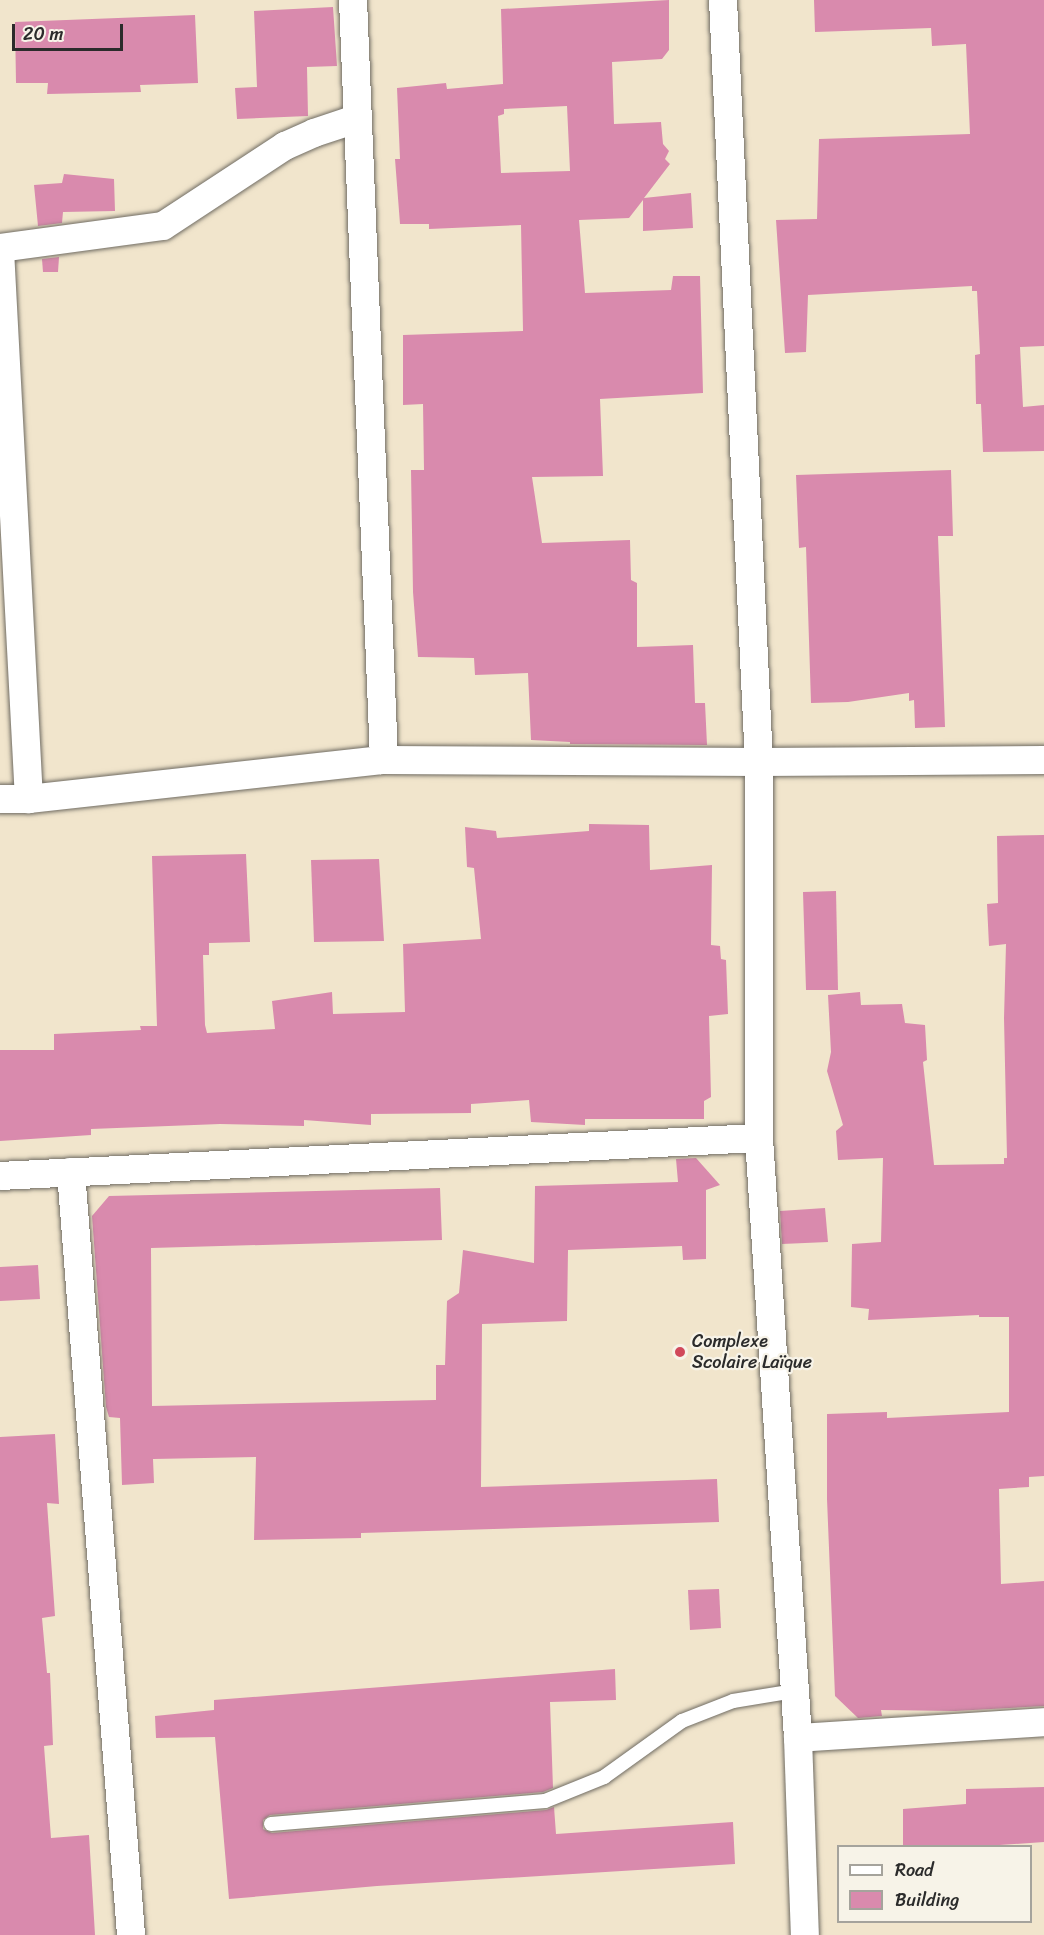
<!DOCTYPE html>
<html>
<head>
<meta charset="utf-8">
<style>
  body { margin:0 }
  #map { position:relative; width:1044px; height:1935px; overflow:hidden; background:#f1e5cc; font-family:Sriracha,sans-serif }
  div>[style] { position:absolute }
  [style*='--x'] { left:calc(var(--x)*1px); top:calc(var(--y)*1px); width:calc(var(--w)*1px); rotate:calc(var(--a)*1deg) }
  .building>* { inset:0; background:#d98aad }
  .roads { filter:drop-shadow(0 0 2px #706c63) drop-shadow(0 0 2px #706c63) }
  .lane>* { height:14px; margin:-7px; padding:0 7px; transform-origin:7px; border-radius:7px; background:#fff }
  .street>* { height:28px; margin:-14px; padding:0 14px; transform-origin:14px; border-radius:14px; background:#fff }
  .dots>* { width:16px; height:16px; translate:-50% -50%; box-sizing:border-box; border:3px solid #f7f3e8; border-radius:50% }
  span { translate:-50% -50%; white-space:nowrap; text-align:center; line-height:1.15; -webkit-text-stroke:4.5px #f7f3e8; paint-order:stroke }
  .poi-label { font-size:18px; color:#2b2b2b }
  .left { translate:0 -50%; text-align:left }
  .legend { position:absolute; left:837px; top:1845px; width:195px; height:78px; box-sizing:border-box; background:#f7f3e8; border:2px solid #a5a39c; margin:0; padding:8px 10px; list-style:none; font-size:18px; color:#2b2b2b }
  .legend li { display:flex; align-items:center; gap:12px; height:30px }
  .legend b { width:30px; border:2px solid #a5a39c }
  .scale { position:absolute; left:12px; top:24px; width:111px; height:27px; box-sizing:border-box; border:3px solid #2b2b2b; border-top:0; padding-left:8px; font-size:18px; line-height:21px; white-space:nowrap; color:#2b2b2b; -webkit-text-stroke:4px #f7f3e8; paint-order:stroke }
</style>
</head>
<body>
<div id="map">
  <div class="building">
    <i style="clip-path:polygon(evenodd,669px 0,669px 50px,662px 59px,612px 62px,614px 124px,661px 122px,663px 144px,669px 151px,665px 159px,670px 164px,644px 198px,691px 193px,693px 228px,643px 231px,643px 200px,629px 218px,579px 220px,585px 293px,671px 290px,673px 276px,700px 276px,703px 393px,600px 399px,603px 476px,532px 477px,542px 543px,630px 540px,631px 580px,637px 583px,637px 647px,693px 645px,695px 703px,705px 703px,707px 745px,570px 744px,570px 742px,531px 740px,528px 673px,475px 675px,474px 658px,418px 657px,413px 592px,411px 470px,424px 470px,423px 404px,403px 405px,403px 335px,523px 331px,521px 225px,429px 229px,429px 224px,400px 224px,395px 159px,400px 159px,397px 88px,446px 83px,447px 89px,503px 84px,501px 9px,669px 0,567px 106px,570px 171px,501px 173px,498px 116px,504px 114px,504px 109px,567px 106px)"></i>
    <i style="clip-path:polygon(814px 0,1044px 0,1044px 346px,1020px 347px,1023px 407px,1044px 405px,1044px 451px,983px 452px,981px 404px,976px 404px,975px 355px,980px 354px,977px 291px,972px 291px,972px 286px,808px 295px,806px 352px,785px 353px,776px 220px,817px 219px,819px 139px,970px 134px,966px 44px,932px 46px,931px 28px,815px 32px)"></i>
    <i style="clip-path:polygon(333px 7px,337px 66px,307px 67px,308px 116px,237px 119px,235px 88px,257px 87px,254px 11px)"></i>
    <i style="clip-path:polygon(195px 15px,198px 83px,140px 85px,141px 92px,47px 94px,48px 83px,16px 83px,15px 22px)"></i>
    <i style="clip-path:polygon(64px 174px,114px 179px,115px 211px,63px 212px,62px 223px,38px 226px,34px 185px,62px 183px)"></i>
    <i style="clip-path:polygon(59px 257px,58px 272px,43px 272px,42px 259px)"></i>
    <i style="clip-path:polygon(951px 470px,953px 536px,938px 536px,945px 727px,915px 728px,914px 700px,909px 701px,909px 693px,848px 702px,811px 703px,806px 547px,799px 548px,796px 475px)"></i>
    <i style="clip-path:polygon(589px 824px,649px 825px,650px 870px,712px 865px,711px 945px,720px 946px,721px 959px,726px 960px,728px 1014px,709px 1016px,711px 1097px,704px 1101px,704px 1119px,585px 1119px,585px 1125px,531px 1122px,529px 1100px,471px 1104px,471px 1113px,371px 1114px,371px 1125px,304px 1120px,304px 1126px,220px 1124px,91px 1129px,91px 1135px,0 1141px,0 1050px,54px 1050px,54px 1034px,141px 1030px,140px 1026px,157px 1026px,152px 856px,246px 854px,250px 942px,209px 943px,209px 955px,203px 955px,205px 1025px,207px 1033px,275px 1029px,272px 1001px,332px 992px,333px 1014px,405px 1012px,403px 944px,481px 939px,474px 868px,467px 867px,465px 827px,496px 831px,497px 838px,589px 831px)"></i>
    <i style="clip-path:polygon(1044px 835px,1044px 1476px,1029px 1477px,1029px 1487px,999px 1489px,1001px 1584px,1044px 1581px,1044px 1706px,955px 1711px,881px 1710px,882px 1716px,858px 1718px,835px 1696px,827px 1499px,827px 1414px,887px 1412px,887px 1418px,1009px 1412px,1009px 1317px,979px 1317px,979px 1315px,868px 1320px,869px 1309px,851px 1307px,852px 1244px,881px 1242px,883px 1158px,838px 1160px,836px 1131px,843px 1125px,827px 1071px,831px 1052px,828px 995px,860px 992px,861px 1005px,902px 1004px,905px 1023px,925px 1025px,927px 1060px,923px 1062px,934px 1165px,1004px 1164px,1004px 1158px,1007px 1158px,1004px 1018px,1006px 944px,989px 946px,987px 904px,998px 903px,997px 836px)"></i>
    <i style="clip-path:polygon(379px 859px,384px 941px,314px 942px,311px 860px)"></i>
    <i style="clip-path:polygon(836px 891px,838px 990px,806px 990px,803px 892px)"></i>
    <i style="clip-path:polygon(696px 1158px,720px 1185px,706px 1190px,706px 1259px,683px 1260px,682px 1246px,568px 1250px,567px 1321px,482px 1324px,481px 1487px,717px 1479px,719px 1522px,361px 1533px,361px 1538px,254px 1540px,256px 1457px,153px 1459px,154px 1483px,122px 1485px,120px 1418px,109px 1417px,106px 1407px,92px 1216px,109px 1196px,440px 1188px,442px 1240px,151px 1248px,152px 1406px,436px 1400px,436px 1365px,445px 1365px,447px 1301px,459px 1293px,463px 1250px,534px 1263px,535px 1186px,678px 1182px,676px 1159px)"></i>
    <i style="clip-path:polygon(825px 1208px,828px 1242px,782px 1244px,780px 1211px)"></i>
    <i style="clip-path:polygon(38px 1265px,40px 1299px,0 1301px,0 1267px)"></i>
    <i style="clip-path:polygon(55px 1434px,59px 1504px,47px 1503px,55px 1616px,42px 1618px,47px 1673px,50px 1673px,53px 1745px,44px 1746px,51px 1838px,89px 1835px,95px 1935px,0 1935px,0 1437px)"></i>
    <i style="clip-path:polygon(719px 1589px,721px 1628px,690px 1630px,688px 1590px)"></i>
    <i style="clip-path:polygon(615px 1669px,616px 1700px,550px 1702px,553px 1788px,543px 1792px,270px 1815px,263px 1820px,263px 1829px,272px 1833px,546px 1810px,554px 1807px,556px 1834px,733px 1822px,735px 1864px,377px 1886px,229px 1899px,215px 1737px,156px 1738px,155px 1716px,214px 1710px,214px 1700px)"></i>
    <i style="clip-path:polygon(1044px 1787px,1044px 1842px,985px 1846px,903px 1846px,903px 1809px,966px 1804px,966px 1789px)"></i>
  </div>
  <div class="roads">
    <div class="lane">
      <i style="--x:271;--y:1824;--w:275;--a:-4.8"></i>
      <i style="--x:545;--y:1801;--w:64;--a:-22.1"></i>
      <i style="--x:604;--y:1777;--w:96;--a:-35.7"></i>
      <i style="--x:682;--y:1721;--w:55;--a:-21.4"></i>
      <i style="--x:733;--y:1701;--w:63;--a:-9.2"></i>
    </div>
    <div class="street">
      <i style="--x:353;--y:0;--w:761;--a:87.66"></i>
      <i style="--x:723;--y:0;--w:763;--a:87.3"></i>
      <i style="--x:759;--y:762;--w:376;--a:90"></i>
      <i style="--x:759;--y:1138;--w:601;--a:86.28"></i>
      <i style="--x:798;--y:1738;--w:197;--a:88"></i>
      <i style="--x:0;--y:248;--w:164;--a:-7.7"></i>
      <i style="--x:163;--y:226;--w:146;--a:-33.3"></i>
      <i style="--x:285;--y:146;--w:32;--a:-24"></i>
      <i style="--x:314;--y:133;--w:44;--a:-18.4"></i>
      <i style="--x:0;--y:250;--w:550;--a:86.98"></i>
      <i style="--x:0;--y:799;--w:29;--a:0"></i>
      <i style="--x:29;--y:799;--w:357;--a:-6.3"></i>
      <i style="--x:384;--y:760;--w:375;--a:0.3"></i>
      <i style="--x:759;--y:762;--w:285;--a:-0.4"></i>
      <i style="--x:71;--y:1172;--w:765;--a:85.5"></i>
      <i style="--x:0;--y:1176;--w:760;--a:-2.87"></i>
      <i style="--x:798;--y:1738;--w:247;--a:-3.7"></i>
    </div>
  </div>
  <div class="dots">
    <i style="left:680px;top:1352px;background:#d1495b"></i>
  </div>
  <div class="poi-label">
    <span class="left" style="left:692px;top:1352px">Complexe<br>Scolaire Laïque</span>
  </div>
  <ul class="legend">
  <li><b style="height:8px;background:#fff"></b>Road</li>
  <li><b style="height:16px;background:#d98aad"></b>Building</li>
  </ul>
  <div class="scale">20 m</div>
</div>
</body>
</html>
